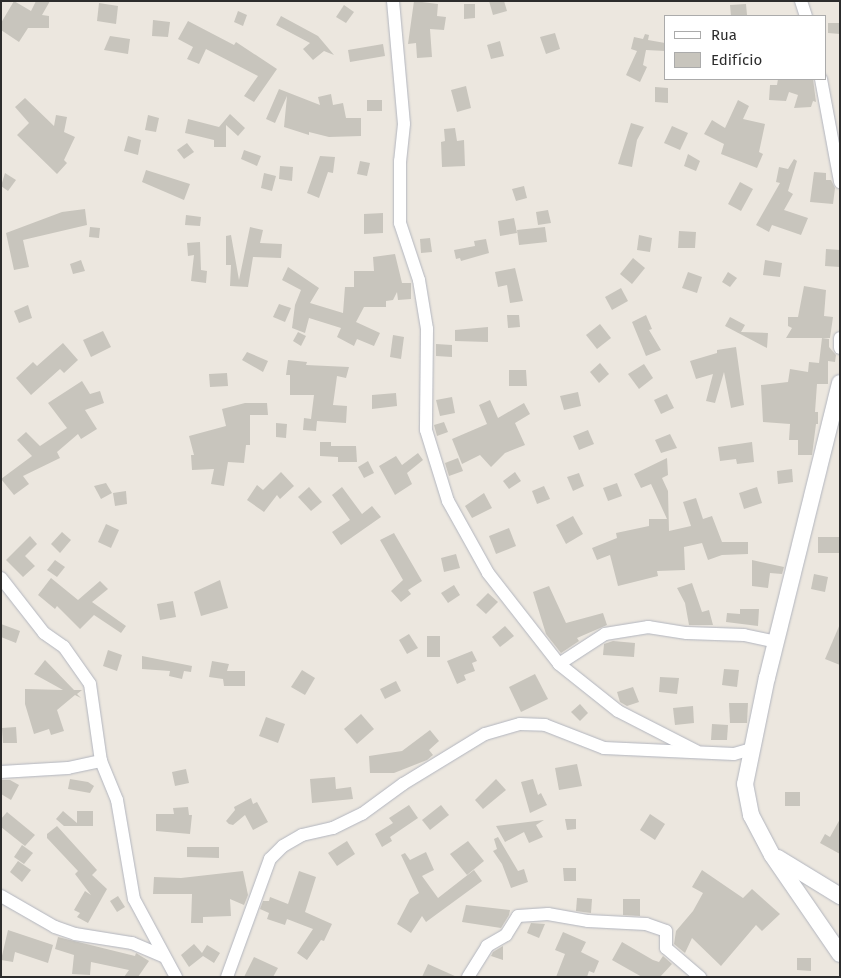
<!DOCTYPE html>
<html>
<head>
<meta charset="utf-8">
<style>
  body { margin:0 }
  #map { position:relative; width:841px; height:978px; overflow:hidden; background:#ece7df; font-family:"Fira Sans",sans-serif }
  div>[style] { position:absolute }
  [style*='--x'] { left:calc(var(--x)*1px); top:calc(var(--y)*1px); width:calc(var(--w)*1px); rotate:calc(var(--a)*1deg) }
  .building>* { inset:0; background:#c8c5bd }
  .roads { filter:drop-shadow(0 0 1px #b2b5be) drop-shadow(0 0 1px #b2b5be) }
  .minor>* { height:12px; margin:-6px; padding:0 6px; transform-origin:6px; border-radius:6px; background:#fff }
  .tertiary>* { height:16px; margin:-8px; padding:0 8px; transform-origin:8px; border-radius:8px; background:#fff }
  span { translate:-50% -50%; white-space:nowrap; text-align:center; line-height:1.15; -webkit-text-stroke:4px #fff; paint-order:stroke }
  .frame { position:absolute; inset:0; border:2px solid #2c2c2c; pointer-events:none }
  .legend { position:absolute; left:664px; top:15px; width:162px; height:65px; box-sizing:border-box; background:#fff; border:1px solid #ababab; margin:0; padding:6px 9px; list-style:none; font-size:15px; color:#2c2c2c }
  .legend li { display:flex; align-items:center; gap:10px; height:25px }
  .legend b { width:25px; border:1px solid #ababab }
</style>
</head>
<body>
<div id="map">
  <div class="building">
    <i style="clip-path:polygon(14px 1px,31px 11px,36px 1px,50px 1px,42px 15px,49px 16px,49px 28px,28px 28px,19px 42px,1px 30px,1px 23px)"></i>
    <i style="clip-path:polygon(414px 1px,438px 4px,437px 16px,446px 17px,444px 30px,430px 29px,432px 57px,417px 58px,416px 43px,408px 44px)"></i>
    <i style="clip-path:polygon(489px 1px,504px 1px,507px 11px,493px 15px)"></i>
    <i style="clip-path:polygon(99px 3px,118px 6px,116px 24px,97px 21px)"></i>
    <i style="clip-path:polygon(464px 4px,475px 4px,475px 18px,464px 19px)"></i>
    <i style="clip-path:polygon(746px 4px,747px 15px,731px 16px,730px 5px)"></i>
    <i style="clip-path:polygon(344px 5px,354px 12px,346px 23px,336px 17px)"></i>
    <i style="clip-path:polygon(238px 11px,247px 15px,243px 26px,234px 22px)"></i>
    <i style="clip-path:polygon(281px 16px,318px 36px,334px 55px,324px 51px,313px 60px,303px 49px,310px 43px,276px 25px)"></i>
    <i style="clip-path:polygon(153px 20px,170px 22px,168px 37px,152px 36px)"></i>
    <i style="clip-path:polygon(188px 21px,234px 45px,236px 42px,277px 69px,254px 102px,244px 96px,258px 76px,206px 49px,199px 64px,187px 59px,193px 47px,178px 39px)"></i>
    <i style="clip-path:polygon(828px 23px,840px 23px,840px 34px,828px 33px)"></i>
    <i style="clip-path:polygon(555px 33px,560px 49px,546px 54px,540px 37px)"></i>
    <i style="clip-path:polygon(645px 34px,649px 35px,648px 40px,665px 43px,665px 51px,646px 50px,643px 65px,647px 67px,640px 82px,626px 75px,637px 51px,631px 49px,634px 37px,643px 39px)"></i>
    <i style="clip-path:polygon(110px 36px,130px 39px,128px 54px,104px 50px)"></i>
    <i style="clip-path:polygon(500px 41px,504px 56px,491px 59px,487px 45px)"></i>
    <i style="clip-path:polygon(383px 44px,385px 56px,350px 62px,348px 50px)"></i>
    <i style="clip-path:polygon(778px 79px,813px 79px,816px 102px,813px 101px,811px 107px,794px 108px,798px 95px,789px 92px,786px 101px,769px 100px,770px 85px,777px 85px)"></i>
    <i style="clip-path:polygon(466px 86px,471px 108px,457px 112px,451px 90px)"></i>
    <i style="clip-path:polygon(655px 87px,668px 88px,668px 103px,655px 102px)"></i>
    <i style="clip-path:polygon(279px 89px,320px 105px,318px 97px,331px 94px,333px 105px,343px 103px,346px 118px,361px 118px,361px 136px,329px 137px,309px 132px,309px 135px,284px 127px,287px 96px,275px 123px,266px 119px)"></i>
    <i style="clip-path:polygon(25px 98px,54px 126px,56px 115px,67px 117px,64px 132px,75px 137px,64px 160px,67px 163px,57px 174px,17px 135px,29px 123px,15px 107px)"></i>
    <i style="clip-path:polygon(367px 100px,382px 100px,382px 111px,367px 111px)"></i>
    <i style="clip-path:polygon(738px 100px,749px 106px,743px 119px,765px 124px,759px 152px,763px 154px,757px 168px,721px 154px,724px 144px,704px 134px,712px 120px,725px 128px)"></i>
    <i style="clip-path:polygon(230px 114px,245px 128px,238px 136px,226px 125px,226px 147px,214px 147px,214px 140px,185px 133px,188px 119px,219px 127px)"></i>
    <i style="clip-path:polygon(148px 115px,159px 118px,156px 132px,145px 130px)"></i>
    <i style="clip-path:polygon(631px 123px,644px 127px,637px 140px,632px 167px,618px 164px)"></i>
    <i style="clip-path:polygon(672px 126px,688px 133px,680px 150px,664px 143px)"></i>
    <i style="clip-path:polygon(455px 128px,457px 141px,464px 140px,465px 166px,442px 167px,441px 142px,445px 141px,444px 129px)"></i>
    <i style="clip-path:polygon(128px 136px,141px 140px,138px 155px,124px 151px)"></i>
    <i style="clip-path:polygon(187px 143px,194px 152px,184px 159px,177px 150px)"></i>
    <i style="clip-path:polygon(244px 150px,261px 156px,257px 166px,241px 159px)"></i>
    <i style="clip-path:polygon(688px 154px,700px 161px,696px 171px,684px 166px)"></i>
    <i style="clip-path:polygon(320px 156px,335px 157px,333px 173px,328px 172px,319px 198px,307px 193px)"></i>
    <i style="clip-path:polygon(794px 159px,797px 161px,788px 191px,793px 194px,784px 210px,808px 218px,801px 235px,772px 225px,769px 232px,756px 225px,780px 183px,776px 182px,779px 167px,788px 169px)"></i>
    <i style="clip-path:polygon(360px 161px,370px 163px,367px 176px,357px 174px)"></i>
    <i style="clip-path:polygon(280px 166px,293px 167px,292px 181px,279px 179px)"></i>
    <i style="clip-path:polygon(146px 170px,190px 184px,184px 200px,142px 182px)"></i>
    <i style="clip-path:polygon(814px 172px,826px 173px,826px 180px,831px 180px,835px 188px,833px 204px,810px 202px)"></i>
    <i style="clip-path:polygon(5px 173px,16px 180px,8px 191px,1px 186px)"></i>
    <i style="clip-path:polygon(264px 173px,276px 176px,272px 191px,261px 188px)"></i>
    <i style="clip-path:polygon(740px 182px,753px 189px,741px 211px,728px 204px)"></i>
    <i style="clip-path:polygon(524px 186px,527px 198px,516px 201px,512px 189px)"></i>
    <i style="clip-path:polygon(85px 209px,87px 225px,23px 240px,29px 267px,14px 270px,6px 233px,62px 212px)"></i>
    <i style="clip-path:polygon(548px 210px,551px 223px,538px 225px,536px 212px)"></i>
    <i style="clip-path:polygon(383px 213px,383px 233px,364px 234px,364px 214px)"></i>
    <i style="clip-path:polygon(186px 215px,201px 217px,200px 226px,185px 225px)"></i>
    <i style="clip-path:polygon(514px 218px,517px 233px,500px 236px,498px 221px)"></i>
    <i style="clip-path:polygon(90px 227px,100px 228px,99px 238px,89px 237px)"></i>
    <i style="clip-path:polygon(250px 227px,263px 230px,260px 243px,282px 244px,281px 258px,253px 257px,248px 287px,230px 286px,231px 265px,226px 265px,226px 236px,231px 235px,239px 280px)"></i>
    <i style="clip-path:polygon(545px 227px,547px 242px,519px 245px,517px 230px)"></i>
    <i style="clip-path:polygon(679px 231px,696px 232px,695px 248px,678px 248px)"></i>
    <i style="clip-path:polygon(639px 235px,652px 238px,650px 252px,637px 250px)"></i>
    <i style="clip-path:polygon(430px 238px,432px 252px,421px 253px,420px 239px)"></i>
    <i style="clip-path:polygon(486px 239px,489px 253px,461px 261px,460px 258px,456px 259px,454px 250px,475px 246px,474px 241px)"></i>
    <i style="clip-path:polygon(200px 242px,201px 270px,207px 271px,206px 283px,191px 281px,194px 255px,188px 256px,187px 243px)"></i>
    <i style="clip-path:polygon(826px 249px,840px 250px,840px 267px,825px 266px)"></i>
    <i style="clip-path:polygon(395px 254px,402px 283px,411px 283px,411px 299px,398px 300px,397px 292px,393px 300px,386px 301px,386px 307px,364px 307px,356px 322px,380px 333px,374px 346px,357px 339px,354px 346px,337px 337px,341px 328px,309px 318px,305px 333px,292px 328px,295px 305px,301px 290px,282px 280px,288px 267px,319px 288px,310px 303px,343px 313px,345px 287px,354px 287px,354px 271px,374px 271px,373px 257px)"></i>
    <i style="clip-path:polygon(633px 258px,645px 268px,632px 284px,620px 274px)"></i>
    <i style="clip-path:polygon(81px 260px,85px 271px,73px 274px,70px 264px)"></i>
    <i style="clip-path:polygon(765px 260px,782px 263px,780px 277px,763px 275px)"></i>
    <i style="clip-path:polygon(515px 268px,523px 301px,510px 303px,507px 285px,498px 287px,495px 272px)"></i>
    <i style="clip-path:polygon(688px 272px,702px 277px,697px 293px,682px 288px)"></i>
    <i style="clip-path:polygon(728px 272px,737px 278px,730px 287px,722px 282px)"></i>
    <i style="clip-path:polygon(804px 286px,826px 290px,824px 316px,833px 317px,830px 338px,786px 338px,792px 328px,788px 326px,788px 317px,798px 317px)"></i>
    <i style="clip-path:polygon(621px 288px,628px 301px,612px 310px,605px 297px)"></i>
    <i style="clip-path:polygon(279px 304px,291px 308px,285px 322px,273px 317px)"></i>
    <i style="clip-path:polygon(28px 305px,32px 318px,19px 323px,14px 311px)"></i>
    <i style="clip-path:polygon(507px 315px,519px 315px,520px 327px,508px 328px)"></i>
    <i style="clip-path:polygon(646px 315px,652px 329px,649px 330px,661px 350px,646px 356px,632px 322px)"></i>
    <i style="clip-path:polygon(730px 317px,745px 325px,741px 332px,768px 333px,767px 348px,725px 326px)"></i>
    <i style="clip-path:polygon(600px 324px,611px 338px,597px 349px,586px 335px)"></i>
    <i style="clip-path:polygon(488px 327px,488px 342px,455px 341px,455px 330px)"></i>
    <i style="clip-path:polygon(103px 331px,111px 347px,91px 357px,83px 340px)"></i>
    <i style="clip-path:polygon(298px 332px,306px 336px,301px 346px,293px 341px)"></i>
    <i style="clip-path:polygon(393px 335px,404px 337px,401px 359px,390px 357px)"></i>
    <i style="clip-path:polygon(822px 338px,829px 339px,829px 347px,836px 355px,835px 362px,828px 361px,828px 384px,817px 384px,815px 412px,818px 412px,818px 424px,816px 424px,812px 455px,798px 455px,798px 440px,789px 440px,790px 424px,763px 422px,761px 385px,788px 382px,790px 369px,808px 372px,809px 362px,819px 363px)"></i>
    <i style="clip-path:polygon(63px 343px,78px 360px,64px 373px,60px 369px,31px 395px,16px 378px,33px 362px,37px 366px)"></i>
    <i style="clip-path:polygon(436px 344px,452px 345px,452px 357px,436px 356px)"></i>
    <i style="clip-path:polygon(736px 347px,744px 405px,731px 408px,724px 372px,715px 403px,706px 401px,713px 374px,696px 379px,690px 361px,717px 353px,717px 350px)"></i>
    <i style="clip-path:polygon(247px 352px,268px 361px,263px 372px,242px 360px)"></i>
    <i style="clip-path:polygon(288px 360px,307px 362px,306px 365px,349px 367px,346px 378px,337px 376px,333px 405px,347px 406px,346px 423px,317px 421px,316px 431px,303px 430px,304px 418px,311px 419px,314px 395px,290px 395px,290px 375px,286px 375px)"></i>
    <i style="clip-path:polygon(600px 363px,609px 374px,599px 383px,590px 372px)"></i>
    <i style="clip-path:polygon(644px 364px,653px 378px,639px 389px,628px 374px)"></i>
    <i style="clip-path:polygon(509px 370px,526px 370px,527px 386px,509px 386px)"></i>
    <i style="clip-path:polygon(227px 373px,228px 386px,210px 387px,209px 374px)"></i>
    <i style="clip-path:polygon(82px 381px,90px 394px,100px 391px,104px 403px,85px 410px,97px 429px,81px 439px,78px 434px,57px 452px,60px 458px,23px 476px,29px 484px,14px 495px,1px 479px,32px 456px,17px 440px,26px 432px,40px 446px,67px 428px,48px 403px)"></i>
    <i style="clip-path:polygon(578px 392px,581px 406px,564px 410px,560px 396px)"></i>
    <i style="clip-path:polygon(396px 393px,397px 406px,372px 409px,372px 395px)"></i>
    <i style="clip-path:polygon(667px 394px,674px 408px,661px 414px,654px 400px)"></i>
    <i style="clip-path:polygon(452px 397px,455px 413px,440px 416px,436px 400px)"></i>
    <i style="clip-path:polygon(490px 400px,498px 418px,524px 403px,530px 414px,515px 423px,525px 445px,505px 453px,491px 467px,480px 455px,462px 464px,452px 439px,487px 424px,479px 405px)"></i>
    <i style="clip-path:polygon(245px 403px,267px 403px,268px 415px,250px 415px,250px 445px,246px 445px,244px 463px,228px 462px,224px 486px,211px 484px,214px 469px,192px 470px,191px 455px,194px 455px,189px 436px,226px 426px,222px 409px)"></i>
    <i style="clip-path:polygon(444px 422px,448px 432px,437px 436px,434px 425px)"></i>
    <i style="clip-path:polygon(276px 423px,287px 424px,286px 438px,276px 437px)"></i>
    <i style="clip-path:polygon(588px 430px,594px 444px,579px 450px,573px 436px)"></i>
    <i style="clip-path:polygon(670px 434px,677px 448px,661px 453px,655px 440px)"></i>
    <i style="clip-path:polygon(320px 442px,331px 442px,331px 446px,356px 446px,357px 462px,338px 462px,338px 457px,320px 456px)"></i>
    <i style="clip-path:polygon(752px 442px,754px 462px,737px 464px,736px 459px,720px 461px,718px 447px)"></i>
    <i style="clip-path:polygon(418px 453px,423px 460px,407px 473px,412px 484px,395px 495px,379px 466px,396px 456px,402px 465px)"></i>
    <i style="clip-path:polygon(458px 458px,463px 471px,449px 476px,445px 463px)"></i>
    <i style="clip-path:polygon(667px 458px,668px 475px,662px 478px,668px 491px,669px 531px,691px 526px,683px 502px,696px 498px,703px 519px,712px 516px,722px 542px,748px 542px,748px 554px,722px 555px,708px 560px,702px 543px,684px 547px,685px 570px,657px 571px,658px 576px,618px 586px,610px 555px,597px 560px,592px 548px,617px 538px,616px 533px,649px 526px,649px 519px,667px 519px,651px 484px,641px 488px,634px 474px)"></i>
    <i style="clip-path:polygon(368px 461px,374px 473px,364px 478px,358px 467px)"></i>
    <i style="clip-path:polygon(792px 469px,793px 482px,778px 484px,777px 471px)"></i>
    <i style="clip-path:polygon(281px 472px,294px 486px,280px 499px,277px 495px,264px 512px,247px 500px,257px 485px,263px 490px)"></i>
    <i style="clip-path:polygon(515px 472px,521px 481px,509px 489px,503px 481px)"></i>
    <i style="clip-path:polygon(579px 473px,584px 486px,573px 491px,567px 477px)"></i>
    <i style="clip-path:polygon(106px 483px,112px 493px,101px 499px,94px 486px)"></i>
    <i style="clip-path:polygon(617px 483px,622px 496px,608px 501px,603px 488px)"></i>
    <i style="clip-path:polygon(544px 486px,550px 499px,537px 504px,532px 491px)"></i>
    <i style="clip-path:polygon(309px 487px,322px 502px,311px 511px,298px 497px)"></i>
    <i style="clip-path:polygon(342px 487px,362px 514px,372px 506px,381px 517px,341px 545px,332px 532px,350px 520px,332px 495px)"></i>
    <i style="clip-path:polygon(757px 487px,762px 503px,744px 509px,739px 493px)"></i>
    <i style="clip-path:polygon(126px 491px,127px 504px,115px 506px,113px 493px)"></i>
    <i style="clip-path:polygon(484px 493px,492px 508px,472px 518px,465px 506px)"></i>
    <i style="clip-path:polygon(573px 516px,583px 534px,566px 544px,556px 525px)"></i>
    <i style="clip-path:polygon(106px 524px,119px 530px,111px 548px,98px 542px)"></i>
    <i style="clip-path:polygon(509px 528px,516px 546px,496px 554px,489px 536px)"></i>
    <i style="clip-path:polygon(62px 532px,71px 540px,60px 553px,51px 544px)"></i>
    <i style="clip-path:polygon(394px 533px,422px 581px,408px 590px,411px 594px,401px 602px,391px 591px,403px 580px,380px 540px)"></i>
    <i style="clip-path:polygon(30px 536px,37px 544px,25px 556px,35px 566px,23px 577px,6px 560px)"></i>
    <i style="clip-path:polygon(818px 537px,840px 537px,840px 553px,818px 553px)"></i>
    <i style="clip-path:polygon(456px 554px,460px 568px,444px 572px,441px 558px)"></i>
    <i style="clip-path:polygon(55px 560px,65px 567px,57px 577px,47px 570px)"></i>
    <i style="clip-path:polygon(752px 560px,784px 567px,782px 574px,770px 573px,768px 588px,752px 586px)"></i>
    <i style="clip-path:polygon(814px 574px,828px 577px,825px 592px,811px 589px)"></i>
    <i style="clip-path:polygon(51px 578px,78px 600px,100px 581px,108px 589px,92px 602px,126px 626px,121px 633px,94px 615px,80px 629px,57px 606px,55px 609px,38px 595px)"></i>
    <i style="clip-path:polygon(220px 580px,228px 608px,201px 616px,194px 592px)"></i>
    <i style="clip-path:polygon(692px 583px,702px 612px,709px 610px,713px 625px,689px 625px,685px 603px,677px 588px)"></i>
    <i style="clip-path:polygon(454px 585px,460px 595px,448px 603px,441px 593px)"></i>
    <i style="clip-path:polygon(549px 586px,566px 623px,603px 613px,607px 625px,577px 638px,579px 641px,561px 653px,546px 634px,533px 592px)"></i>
    <i style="clip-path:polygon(488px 593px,498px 602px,486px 614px,476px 605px)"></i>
    <i style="clip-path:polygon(173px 601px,176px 617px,160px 620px,157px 604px)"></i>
    <i style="clip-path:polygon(740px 609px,759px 609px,758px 626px,726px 622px,727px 613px,740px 614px)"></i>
    <i style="clip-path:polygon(1px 624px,20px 631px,16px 643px,1px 637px)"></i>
    <i style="clip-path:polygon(840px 624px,840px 665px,825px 659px)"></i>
    <i style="clip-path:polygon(505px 626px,514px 636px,500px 647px,492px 637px)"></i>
    <i style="clip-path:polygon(409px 634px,418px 648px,407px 654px,399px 640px)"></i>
    <i style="clip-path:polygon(427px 636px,440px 636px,440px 657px,427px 657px)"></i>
    <i style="clip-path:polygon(613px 641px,635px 643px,634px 657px,603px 655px,604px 644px)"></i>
    <i style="clip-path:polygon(108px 650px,122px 655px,117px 671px,103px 666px)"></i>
    <i style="clip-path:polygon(472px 651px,477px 661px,472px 663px,475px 671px,464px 675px,466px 680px,457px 684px,447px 661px)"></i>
    <i style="clip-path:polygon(142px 656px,192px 666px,191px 672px,184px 671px,182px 679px,169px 676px,170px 671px,142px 669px)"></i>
    <i style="clip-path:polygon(45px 660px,74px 690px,82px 690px,77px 694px,81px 698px,75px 695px,57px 710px,64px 731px,51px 735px,49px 729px,34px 734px,25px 704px,25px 689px,63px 690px,34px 674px)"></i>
    <i style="clip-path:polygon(212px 661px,229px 664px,227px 671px,245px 671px,245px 686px,224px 686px,223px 679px,209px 677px)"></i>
    <i style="clip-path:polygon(724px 669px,739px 670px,737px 687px,722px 685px)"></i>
    <i style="clip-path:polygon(302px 670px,315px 678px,305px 695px,291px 687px)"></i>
    <i style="clip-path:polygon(535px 674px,548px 699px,521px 712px,509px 687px)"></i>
    <i style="clip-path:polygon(660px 677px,679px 678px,677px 694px,659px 692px)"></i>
    <i style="clip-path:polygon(396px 681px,401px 691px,385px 699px,380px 689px)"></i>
    <i style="clip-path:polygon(633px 687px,639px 702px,627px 706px,620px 702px,617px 692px)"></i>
    <i style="clip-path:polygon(729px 703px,748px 703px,747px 723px,730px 723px)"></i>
    <i style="clip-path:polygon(580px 704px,588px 713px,580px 721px,571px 712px)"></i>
    <i style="clip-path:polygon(693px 706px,694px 723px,675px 725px,673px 708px)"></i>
    <i style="clip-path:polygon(361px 714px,374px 729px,357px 744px,344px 729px)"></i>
    <i style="clip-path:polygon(266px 717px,285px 724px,278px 743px,259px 736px)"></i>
    <i style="clip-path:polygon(712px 724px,728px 725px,727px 740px,711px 740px)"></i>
    <i style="clip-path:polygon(16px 727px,17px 743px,3px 743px,2px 728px)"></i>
    <i style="clip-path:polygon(430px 730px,439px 741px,429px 750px,433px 755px,427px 760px,394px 773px,370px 773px,369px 756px,402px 751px)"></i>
    <i style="clip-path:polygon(577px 764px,582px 786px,559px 790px,555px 768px)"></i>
    <i style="clip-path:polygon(186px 769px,189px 783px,175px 786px,172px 772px)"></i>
    <i style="clip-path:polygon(335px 777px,336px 789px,351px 787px,353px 799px,312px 803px,310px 779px)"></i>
    <i style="clip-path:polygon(70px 779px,88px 782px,94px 786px,90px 793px,68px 789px)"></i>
    <i style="clip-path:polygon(496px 779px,506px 790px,483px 809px,475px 800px)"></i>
    <i style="clip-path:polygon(533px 779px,538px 795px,541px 793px,547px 805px,530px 813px,521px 782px)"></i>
    <i style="clip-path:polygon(1px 780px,10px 780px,19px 785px,11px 800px,1px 794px)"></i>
    <i style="clip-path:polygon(785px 792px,800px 792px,800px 806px,785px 806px)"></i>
    <i style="clip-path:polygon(251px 798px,253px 804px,257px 802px,268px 822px,253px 830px,245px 815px,233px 825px,229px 824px,226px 821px,235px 810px,234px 807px)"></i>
    <i style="clip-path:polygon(409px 805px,418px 818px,390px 837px,392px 841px,382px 847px,375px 834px,393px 823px,389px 818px)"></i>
    <i style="clip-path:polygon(441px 805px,449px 815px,430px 830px,422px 820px)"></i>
    <i style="clip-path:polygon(188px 807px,189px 815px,192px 815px,190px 834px,156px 831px,156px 814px,174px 814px,173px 808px)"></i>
    <i style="clip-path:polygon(63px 811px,77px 823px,77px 811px,93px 811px,93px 826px,64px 826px,56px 819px)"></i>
    <i style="clip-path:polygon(7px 812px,35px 835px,25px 846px,1px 827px,1px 819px)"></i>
    <i style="clip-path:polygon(650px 814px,665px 824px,655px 840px,640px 830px)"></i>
    <i style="clip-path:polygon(565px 819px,576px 819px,576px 829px,567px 830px)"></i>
    <i style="clip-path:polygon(840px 819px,840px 854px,820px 843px,825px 834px,830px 837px)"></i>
    <i style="clip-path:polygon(544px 820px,536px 825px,543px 837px,529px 843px,524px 832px,505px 842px,496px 826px)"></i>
    <i style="clip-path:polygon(57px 826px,97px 870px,92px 875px,107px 889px,88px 923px,77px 917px,80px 913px,74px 910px,85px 891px,91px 895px,75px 874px,78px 871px,47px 838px,47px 834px)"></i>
    <i style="clip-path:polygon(498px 837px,518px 871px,524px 869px,528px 882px,511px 888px,502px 864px,493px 851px,497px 849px,494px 839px)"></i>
    <i style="clip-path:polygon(347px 841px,355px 854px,337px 866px,328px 853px)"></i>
    <i style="clip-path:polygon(468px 841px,484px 861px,467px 875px,450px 854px)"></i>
    <i style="clip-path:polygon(22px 845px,33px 853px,24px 864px,14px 857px)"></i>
    <i style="clip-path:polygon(187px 847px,219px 847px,219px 858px,187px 857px)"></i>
    <i style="clip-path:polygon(426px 852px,434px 870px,422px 876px,438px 898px,474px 870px,482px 881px,426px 922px,422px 916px,411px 933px,397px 924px,410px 899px,419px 893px,401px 855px,405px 853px,410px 860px)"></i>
    <i style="clip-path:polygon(18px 861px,31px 870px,22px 882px,10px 872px)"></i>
    <i style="clip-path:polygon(563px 868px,576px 868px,576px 881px,564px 881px)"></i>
    <i style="clip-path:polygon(702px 870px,743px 898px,752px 889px,780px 914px,762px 931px,756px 925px,721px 966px,692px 938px,685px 953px,674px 944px,676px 931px,693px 911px,703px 893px,692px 887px)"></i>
    <i style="clip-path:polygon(243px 871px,248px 895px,244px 905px,230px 899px,231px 916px,203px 917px,203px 923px,191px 923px,192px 894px,153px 894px,154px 877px,181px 878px)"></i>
    <i style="clip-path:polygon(299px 871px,316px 877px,305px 912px,332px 924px,324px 941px,321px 940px,307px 960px,297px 953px,313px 929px,287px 919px,285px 925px,267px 919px,269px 913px,260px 909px,263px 901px,269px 901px,270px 897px,288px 904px)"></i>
    <i style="clip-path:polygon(118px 896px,125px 907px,117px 912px,110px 901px)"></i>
    <i style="clip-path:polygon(577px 898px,592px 899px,591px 913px,576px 911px)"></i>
    <i style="clip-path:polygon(623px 899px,640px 899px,640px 916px,623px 915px)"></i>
    <i style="clip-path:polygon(466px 905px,510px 910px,509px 915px,501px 928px,462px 922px)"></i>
    <i style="clip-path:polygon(531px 923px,545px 924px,539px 938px,527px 933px)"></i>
    <i style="clip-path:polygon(8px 930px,53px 945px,48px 963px,15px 952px,13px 962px,1px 960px)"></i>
    <i style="clip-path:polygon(563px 932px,586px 942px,581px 952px,599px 961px,594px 973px,589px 971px,587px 977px,556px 977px,565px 954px,555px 950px)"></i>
    <i style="clip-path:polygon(58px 937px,135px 956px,136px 953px,149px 961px,138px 977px,124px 977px,129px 970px,91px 962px,90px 975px,72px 974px,74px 955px,55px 949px)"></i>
    <i style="clip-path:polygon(622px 942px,653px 960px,659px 962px,663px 956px,672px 964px,660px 977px,642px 977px,612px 960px)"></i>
    <i style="clip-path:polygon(194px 944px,202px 953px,207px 945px,220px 953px,214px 963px,203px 956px,189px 967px,181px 955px)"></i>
    <i style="clip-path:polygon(503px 946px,503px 960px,491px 956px,493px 952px)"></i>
    <i style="clip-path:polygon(254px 957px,278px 968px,273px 977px,244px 977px)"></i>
    <i style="clip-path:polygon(797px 958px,811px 958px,811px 971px,797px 970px)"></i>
    <i style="clip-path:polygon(428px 964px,457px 977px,422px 977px)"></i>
  </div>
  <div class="roads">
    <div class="minor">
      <i style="--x:393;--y:1;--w:123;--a:84.9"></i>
      <i style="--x:404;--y:124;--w:37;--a:96"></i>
      <i style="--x:400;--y:161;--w:62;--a:90"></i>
      <i style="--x:400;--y:223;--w:60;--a:71.6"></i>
      <i style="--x:419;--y:280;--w:50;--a:80.7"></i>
      <i style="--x:427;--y:329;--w:101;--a:90.6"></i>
      <i style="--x:426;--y:430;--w:74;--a:72.8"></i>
      <i style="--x:448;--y:501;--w:82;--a:60.9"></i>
      <i style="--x:488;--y:573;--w:115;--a:52"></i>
      <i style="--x:559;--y:664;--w:75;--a:38.5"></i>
      <i style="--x:618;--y:711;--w:88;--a:27.1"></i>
      <i style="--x:801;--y:1;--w:16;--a:72"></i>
      <i style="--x:821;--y:79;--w:105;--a:79.5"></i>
      <i style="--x:840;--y:338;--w:10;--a:90"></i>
      <i style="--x:1;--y:578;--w:70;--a:52"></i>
      <i style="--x:44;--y:633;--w:24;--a:35"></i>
      <i style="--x:64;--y:647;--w:45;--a:54.9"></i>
      <i style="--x:90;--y:684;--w:78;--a:81.9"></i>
      <i style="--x:101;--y:761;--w:42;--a:67.7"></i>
      <i style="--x:117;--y:800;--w:100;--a:80.3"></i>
      <i style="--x:134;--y:899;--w:89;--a:61.7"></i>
      <i style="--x:559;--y:664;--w:55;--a:-33.1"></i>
      <i style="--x:605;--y:634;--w:44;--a:-9.2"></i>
      <i style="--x:648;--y:627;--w:39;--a:9"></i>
      <i style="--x:687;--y:633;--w:57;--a:2"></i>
      <i style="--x:744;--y:635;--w:33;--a:12"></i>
      <i style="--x:1;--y:772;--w:67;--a:-3.4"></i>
      <i style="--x:68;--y:768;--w:34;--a:-12"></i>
      <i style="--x:1;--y:896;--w:62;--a:29.9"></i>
      <i style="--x:55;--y:927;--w:21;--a:19"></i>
      <i style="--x:75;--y:934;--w:58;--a:9"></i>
      <i style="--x:132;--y:943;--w:34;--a:23"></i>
      <i style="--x:227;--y:977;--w:126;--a:-70"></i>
      <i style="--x:270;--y:859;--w:18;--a:-45"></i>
      <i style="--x:283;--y:846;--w:22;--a:-30"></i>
      <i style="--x:302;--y:835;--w:32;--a:-13"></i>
      <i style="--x:333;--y:828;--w:32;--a:-26"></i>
      <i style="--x:362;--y:814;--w:51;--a:-36.2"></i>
      <i style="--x:403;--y:784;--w:96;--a:-31.4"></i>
      <i style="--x:485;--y:734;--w:36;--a:-16"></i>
      <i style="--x:520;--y:724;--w:25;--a:2"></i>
      <i style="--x:545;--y:725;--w:63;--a:21.3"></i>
      <i style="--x:604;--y:748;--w:130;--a:2.6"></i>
      <i style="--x:734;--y:754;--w:19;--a:-16"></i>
      <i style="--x:468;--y:977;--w:36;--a:-58"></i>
      <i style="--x:487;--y:946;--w:22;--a:-30"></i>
      <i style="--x:506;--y:935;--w:22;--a:-58"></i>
      <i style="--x:518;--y:916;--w:30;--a:-4"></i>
      <i style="--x:548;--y:914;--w:41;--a:9.9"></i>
      <i style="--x:588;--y:921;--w:58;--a:3"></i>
      <i style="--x:646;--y:924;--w:21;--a:19"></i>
      <i style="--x:666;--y:931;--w:17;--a:90"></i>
      <i style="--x:666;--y:948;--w:45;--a:40.5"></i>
    </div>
    <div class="tertiary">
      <i style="--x:840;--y:383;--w:303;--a:103.9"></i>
      <i style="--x:767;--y:677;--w:109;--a:101.6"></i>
      <i style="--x:745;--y:784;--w:32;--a:79"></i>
      <i style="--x:751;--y:815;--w:45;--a:62.3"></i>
      <i style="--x:772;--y:855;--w:120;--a:55.5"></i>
      <i style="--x:778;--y:858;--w:73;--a:31.5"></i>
    </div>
  </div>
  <div class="frame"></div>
  <ul class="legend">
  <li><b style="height:6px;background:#fff"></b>Rua</li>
  <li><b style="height:14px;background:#c8c5bd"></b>Edifício</li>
  </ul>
</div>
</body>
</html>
